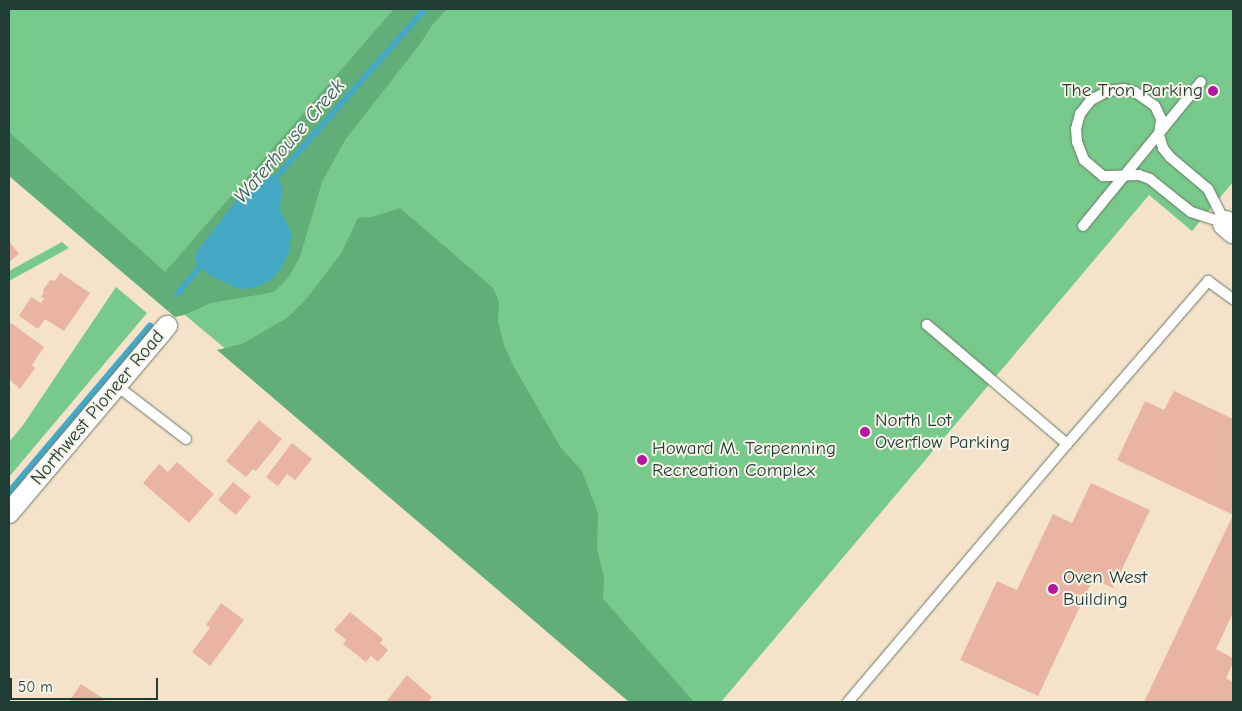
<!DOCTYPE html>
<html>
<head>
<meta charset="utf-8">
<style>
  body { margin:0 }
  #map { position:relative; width:1242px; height:711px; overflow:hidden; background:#f4e2ca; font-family:"Comic Neue",sans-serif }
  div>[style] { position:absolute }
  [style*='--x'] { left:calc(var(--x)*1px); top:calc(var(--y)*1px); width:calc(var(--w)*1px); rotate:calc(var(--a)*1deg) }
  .green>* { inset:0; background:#77ca8c }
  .forest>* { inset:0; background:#61ae78 }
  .water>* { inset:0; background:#45a9c5 }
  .stream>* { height:5.5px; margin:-2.75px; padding:0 2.75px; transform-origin:2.75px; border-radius:2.75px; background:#45a9c5 }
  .building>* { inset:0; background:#e9b5a2 }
  .roads { filter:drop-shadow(0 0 1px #6a7768) drop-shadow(0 0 1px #6a7768) }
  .service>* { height:10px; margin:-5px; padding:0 5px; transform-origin:5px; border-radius:5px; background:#fff }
  .minor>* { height:20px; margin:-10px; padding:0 10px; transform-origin:10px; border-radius:10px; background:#fff }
  .tertiary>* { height:25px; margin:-12.5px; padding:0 12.5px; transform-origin:12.5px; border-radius:12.5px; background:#fff }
  .dots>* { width:14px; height:14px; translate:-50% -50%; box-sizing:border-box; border:2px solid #f7f3e8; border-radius:50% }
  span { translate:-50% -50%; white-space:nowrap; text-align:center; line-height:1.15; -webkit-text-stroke:4px #f7f3e8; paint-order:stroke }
  .poi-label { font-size:19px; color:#1f3d34 }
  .right { translate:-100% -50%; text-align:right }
  .left { translate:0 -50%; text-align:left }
  .street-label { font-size:19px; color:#1f3d34 }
  .water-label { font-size:20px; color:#2a5d60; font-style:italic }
  .frame { position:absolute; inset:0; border:10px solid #1f3d34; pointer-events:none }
  .scale { position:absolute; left:10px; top:678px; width:148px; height:22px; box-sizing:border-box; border:2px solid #1f3d34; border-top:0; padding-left:6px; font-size:15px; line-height:18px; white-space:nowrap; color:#1f3d34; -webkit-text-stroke:4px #f7f3e8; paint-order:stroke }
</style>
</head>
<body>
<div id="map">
  <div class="green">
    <i style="clip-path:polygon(9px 9px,1233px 9px,1233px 182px,1192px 231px,1149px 195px,721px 702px,651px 702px,9px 169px)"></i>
    <i style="clip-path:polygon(62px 242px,69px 248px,9px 281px,9px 271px)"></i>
    <i style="clip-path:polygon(116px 287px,147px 313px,9px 477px,9px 442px,23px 425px)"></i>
  </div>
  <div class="forest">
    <i style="clip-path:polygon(394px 9px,447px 9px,433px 24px,420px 44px,345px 140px,322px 182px,300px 257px,288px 278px,274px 292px,211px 303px,184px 315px,175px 317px,9px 176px,9px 132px,165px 272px)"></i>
    <i style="clip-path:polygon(400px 208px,493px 288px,499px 302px,498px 322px,504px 345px,513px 365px,561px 448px,582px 471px,598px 513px,597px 548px,604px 578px,603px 599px,694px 702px,629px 702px,217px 350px,242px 344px,287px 318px,307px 298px,342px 252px,358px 218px,372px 217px)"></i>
  </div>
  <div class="water">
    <i style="clip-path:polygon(270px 176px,276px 177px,282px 186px,280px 210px,291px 232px,290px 250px,280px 270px,271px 280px,254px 288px,239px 289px,209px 275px,196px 262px,195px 254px,235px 202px,259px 181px)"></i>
  </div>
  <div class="stream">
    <i style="--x:272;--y:182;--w:231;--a:-48.5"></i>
    <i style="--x:177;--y:294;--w:43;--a:-49.7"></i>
    <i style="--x:9;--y:492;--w:218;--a:-49.7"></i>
  </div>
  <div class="building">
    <i style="clip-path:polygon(9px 241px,19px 254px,9px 262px)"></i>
    <i style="clip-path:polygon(60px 273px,90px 293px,64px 331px,45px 319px,38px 329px,19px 316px,31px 297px,41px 303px,44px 298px,41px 297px,44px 292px,43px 290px,50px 280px,55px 281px)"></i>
    <i style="clip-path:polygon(11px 323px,44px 347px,32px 365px,35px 368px,20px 389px,9px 379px,9px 324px)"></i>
    <i style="clip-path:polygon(1174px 391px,1233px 419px,1233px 613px,1216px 649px,1233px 658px,1233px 663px,1226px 678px,1233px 682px,1233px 702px,1144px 702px,1233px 515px,1117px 460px,1145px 401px,1164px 410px)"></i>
    <i style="clip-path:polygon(259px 420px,282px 439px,256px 471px,253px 469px,246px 477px,226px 461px)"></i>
    <i style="clip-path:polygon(292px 443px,312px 459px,295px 480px,287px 474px,278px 486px,266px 477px)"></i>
    <i style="clip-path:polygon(177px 462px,214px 494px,189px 523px,143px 483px,159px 464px,168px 472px)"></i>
    <i style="clip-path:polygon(233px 482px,251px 497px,236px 515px,218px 500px)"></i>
    <i style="clip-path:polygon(1091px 483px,1150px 510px,1113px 588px,1093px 579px,1038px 696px,960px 660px,997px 581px,1017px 590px,1053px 514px,1072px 523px)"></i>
    <i style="clip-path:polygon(221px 603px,244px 620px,210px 666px,192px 652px,210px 628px,206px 625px)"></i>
    <i style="clip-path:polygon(350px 612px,383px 639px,380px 643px,388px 650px,378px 662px,371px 656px,366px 662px,343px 644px,346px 640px,334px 630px)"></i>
    <i style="clip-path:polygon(407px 675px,432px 697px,428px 702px,386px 702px)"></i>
    <i style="clip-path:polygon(81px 684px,104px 699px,102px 702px,69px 702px)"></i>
  </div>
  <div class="roads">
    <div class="service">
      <i style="--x:1124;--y:89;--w:11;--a:15"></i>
      <i style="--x:1135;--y:92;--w:24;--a:35"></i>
      <i style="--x:1155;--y:106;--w:14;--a:65"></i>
      <i style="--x:1161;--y:119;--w:16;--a:97"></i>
      <i style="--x:1159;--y:135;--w:14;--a:73"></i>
      <i style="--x:1163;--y:148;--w:11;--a:52"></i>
      <i style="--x:1170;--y:157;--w:50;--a:40.1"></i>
      <i style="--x:1208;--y:189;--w:38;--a:63"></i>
      <i style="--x:1225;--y:223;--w:36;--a:-162"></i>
      <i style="--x:1191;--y:212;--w:53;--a:-141.2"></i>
      <i style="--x:1150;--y:179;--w:12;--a:-160"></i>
      <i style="--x:1139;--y:175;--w:36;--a:178"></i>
      <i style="--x:1103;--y:176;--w:25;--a:-140"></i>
      <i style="--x:1084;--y:160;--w:19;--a:-111"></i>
      <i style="--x:1077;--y:142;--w:13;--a:-94"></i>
      <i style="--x:1076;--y:129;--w:16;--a:-75"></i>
      <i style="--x:1080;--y:114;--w:18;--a:-52"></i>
      <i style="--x:1091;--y:100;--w:19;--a:-28"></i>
      <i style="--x:1108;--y:91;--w:16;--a:-7"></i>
      <i style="--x:1083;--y:226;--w:186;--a:-50.7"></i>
      <i style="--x:117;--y:386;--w:87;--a:37.5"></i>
      <i style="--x:1067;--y:444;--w:216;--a:-49.1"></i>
      <i style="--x:1208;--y:281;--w:31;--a:36"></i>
      <i style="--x:848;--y:702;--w:338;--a:-49.7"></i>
      <i style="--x:1067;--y:444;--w:184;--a:-139.6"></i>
    </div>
    <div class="minor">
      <i style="--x:9;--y:513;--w:245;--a:-49.8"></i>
    </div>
    <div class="tertiary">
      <i style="--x:1225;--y:223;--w:11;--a:41"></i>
    </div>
  </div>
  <div class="dots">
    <i style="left:1213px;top:91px;background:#b5179e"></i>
    <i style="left:865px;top:432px;background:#b5179e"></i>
    <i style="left:642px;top:460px;background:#b5179e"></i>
    <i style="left:1053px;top:589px;background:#b5179e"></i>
  </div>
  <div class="poi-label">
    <span class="right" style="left:1203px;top:91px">The Tron Parking</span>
    <span class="left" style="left:875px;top:432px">North Lot<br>Overflow Parking</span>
    <span class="left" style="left:652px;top:460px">Howard M. Terpenning<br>Recreation Complex</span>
    <span class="left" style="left:1063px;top:589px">Oven West<br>Building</span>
  </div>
  <div class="street-label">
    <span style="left:98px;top:408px;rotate:-50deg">Northwest Pioneer Road</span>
  </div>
  <div class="water-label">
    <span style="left:289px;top:141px;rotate:-49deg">Waterhouse Creek</span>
  </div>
  <div class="frame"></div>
  <div class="scale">50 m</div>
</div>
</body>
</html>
